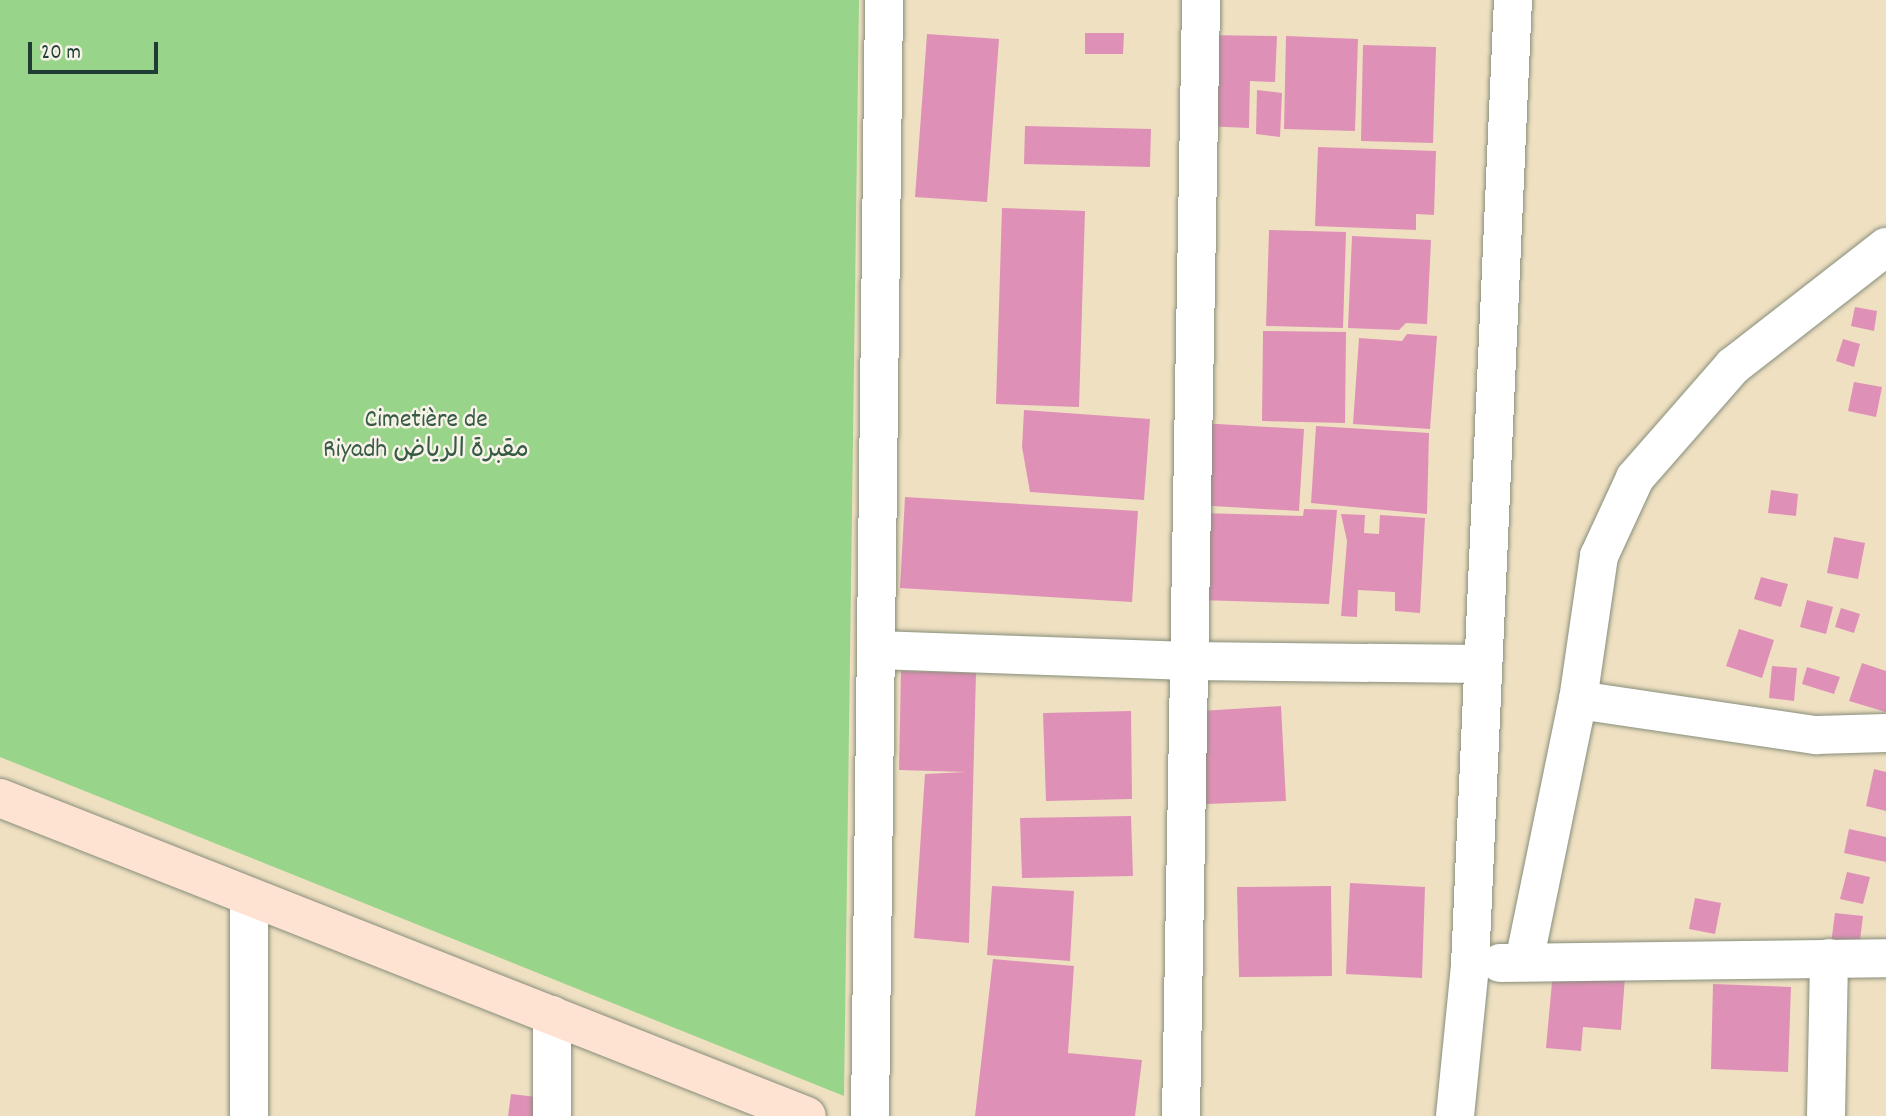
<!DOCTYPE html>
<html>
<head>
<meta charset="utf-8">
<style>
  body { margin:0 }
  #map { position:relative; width:1886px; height:1116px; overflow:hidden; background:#efe0c2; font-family:Dekko,"Playpen Sans Arabic",sans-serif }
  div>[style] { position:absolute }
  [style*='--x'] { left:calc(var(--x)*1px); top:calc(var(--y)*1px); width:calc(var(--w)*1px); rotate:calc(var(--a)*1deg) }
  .green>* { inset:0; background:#98d489 }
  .building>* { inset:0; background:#df90b7 }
  .roads { filter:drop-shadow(0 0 2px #878e7b) drop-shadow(0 0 2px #878e7b) }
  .street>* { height:38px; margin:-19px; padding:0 19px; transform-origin:19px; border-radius:19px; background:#fff }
  .secondary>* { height:38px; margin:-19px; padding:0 19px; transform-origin:19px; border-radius:19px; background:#fee3d2 }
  span { translate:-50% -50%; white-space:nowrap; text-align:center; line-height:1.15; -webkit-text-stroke:5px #f7f3e8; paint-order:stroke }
  .park-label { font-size:26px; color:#375b45 }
  .scale { position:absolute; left:28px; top:42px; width:130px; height:32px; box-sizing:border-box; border:4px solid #1f3d34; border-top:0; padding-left:9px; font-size:21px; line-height:24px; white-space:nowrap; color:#1f3d34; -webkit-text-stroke:5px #f7f3e8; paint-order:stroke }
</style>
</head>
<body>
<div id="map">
  <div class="green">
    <i style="clip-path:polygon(0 0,859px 0,844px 1096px,0 757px)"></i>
  </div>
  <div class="building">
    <i style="clip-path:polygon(1085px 33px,1124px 33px,1123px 54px,1085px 54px)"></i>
    <i style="clip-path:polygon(927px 34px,999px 39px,987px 202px,915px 197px)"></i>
    <i style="clip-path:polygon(1206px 35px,1277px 36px,1275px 82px,1250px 81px,1249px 128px,1203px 126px)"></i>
    <i style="clip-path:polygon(1286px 36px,1358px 39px,1355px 131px,1284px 129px)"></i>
    <i style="clip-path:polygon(1363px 45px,1436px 47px,1433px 143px,1361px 141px)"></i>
    <i style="clip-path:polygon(1257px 90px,1282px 93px,1280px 137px,1256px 134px)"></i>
    <i style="clip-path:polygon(1025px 126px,1151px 129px,1150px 167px,1024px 164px)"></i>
    <i style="clip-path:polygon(1318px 147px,1436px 151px,1434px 215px,1416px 214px,1416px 230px,1315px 226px)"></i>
    <i style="clip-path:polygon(1002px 208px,1085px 211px,1079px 407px,996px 404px)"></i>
    <i style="clip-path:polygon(1269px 230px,1346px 232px,1343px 328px,1266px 326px)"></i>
    <i style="clip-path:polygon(1352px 236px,1431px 240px,1427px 324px,1406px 323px,1399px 330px,1348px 328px)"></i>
    <i style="clip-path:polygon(1855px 307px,1877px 311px,1874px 331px,1851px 326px)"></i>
    <i style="clip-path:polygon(1263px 331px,1346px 332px,1345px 423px,1262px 421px)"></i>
    <i style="clip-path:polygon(1407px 334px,1437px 336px,1430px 429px,1353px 424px,1359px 338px,1402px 341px)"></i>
    <i style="clip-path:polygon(1843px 339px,1860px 344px,1854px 367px,1836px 361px)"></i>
    <i style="clip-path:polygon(1854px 382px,1882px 387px,1876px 417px,1848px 411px)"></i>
    <i style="clip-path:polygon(1024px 410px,1150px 419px,1144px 500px,1030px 492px,1022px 447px)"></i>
    <i style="clip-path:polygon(1201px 423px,1304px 429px,1299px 511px,1196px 505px)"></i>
    <i style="clip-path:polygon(1316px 426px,1429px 433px,1427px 514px,1311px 503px)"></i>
    <i style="clip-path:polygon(1771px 490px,1798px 494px,1796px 516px,1768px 513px)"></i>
    <i style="clip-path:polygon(905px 497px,1138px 511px,1132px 602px,900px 588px)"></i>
    <i style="clip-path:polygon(1304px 509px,1337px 510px,1329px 604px,1198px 600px,1200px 513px,1303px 516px)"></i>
    <i style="clip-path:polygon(1341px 514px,1365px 515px,1364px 533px,1379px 534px,1380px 515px,1425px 518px,1420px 613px,1395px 611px,1395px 592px,1358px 590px,1357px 617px,1341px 616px,1347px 541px)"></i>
    <i style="clip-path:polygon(1834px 537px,1865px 543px,1858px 579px,1827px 573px)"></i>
    <i style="clip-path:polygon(1761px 577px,1788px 584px,1781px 607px,1754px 599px)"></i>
    <i style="clip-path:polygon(1807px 600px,1833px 607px,1826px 634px,1800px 627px)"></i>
    <i style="clip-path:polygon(1841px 608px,1860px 614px,1854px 633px,1835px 627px)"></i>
    <i style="clip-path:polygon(1739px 629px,1774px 640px,1762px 678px,1726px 666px)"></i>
    <i style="clip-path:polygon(1862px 663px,1886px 671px,1886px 712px,1849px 701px)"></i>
    <i style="clip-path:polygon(1772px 666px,1797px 668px,1794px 701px,1769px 698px)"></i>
    <i style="clip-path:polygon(1807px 667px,1840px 677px,1834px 694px,1802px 684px)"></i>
    <i style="clip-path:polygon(901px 671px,976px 673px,969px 943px,914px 938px,925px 774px,966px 772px,899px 770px)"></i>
    <i style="clip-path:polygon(1281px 706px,1286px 801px,1206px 804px,1201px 711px)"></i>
    <i style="clip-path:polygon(1131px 711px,1132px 799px,1046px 801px,1043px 713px)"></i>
    <i style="clip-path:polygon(1874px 769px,1886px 772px,1886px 811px,1866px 806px)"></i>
    <i style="clip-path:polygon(1131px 816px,1133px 876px,1022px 878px,1020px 818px)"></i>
    <i style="clip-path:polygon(1849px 829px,1886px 837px,1886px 862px,1844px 853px)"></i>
    <i style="clip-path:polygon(1847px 872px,1870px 877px,1863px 904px,1840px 899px)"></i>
    <i style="clip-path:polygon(1350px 883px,1425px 887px,1422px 978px,1346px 974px)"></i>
    <i style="clip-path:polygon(992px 886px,1074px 891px,1070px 961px,987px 955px)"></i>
    <i style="clip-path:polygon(1331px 886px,1332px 976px,1239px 977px,1237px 887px)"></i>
    <i style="clip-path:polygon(1695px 898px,1721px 903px,1715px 934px,1689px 929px)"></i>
    <i style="clip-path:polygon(1835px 913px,1863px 916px,1859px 948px,1831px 944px)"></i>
    <i style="clip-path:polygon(993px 959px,1074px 966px,1068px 1053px,1142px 1060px,1135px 1116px,975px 1116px)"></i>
    <i style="clip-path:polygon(1553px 971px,1625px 977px,1621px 1030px,1583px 1027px,1581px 1051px,1546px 1048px)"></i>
    <i style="clip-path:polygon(1713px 984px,1791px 987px,1788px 1072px,1711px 1069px)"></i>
    <i style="clip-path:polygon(511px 1094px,545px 1098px,544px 1116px,508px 1116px)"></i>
  </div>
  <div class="roads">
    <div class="street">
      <i style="--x:877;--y:650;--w:312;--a:2"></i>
      <i style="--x:1189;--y:661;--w:294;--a:0.6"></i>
      <i style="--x:1578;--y:700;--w:241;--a:8.4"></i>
      <i style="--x:1816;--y:735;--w:70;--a:-1.6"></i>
      <i style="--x:1524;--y:962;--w:268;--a:-78.4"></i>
      <i style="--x:1578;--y:700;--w:146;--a:-81.7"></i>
      <i style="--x:1599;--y:556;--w:86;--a:-65.2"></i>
      <i style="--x:1635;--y:478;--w:149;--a:-48.8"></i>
      <i style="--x:1733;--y:366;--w:194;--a:-37.9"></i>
      <i style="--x:1500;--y:963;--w:386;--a:-0.7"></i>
      <i style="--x:249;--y:1116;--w:217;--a:-90"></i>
      <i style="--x:552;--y:1116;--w:101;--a:-90"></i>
      <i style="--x:870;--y:1116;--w:1116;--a:-89.28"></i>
      <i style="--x:1181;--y:1116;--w:1116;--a:-88.97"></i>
      <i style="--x:1455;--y:1116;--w:152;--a:-84.3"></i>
      <i style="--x:1470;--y:965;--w:966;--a:-87.45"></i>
      <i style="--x:1826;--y:1116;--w:158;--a:-88.9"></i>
    </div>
    <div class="secondary">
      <i style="--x:0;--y:798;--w:867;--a:21.51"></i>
    </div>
  </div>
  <div class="park-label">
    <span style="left:426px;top:436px">Cimetière de<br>Riyadh مقبرة الرياض</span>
  </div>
  <div class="scale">20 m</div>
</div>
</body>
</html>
